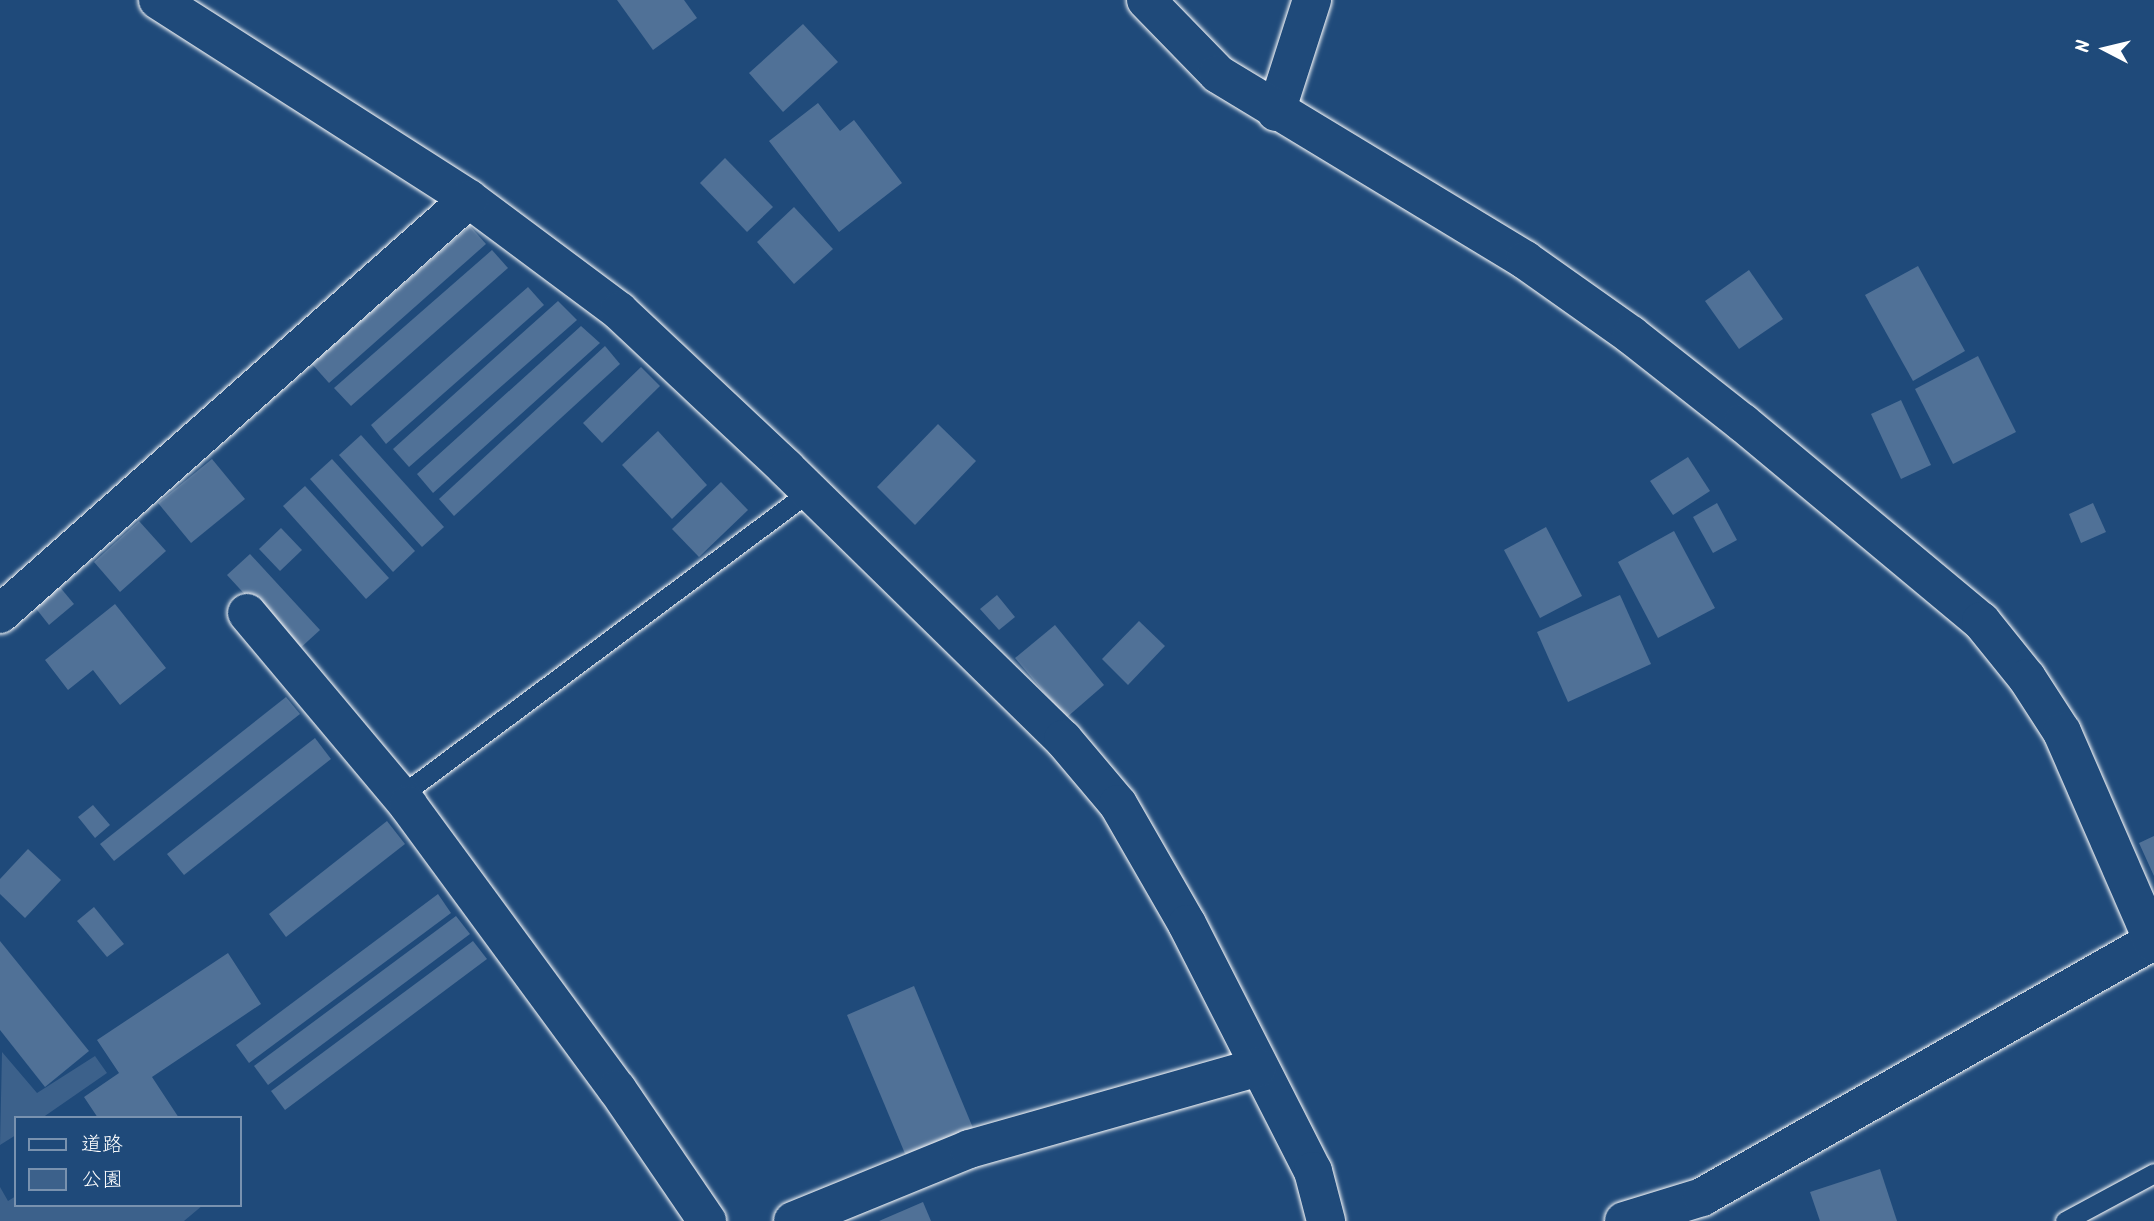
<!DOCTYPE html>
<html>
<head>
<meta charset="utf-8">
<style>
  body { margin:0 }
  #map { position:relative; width:2154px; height:1221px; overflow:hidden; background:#1f4a7a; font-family:Kalam,"Klee One",sans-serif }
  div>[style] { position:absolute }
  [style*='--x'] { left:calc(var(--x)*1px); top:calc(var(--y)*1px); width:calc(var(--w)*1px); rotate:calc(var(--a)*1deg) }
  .green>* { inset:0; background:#3c618b }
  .building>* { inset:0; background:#507197 }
  .roads { filter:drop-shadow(0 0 2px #fff) drop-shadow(0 0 2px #fff) }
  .lane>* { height:19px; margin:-9.5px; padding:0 9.5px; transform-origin:9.5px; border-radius:9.5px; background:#1f4a7a }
  .street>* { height:38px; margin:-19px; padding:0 19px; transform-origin:19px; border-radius:19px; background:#1f4a7a }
  .secondary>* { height:38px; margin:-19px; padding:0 19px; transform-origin:19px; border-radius:19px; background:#1f4a7a }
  span { translate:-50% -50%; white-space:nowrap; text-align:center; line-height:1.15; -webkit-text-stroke:7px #1f4a7a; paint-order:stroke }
  .legend { position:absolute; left:14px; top:1116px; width:228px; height:91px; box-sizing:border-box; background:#1f4a7a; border:2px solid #7992af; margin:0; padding:9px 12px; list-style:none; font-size:21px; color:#fff }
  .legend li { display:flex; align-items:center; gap:14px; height:35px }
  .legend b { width:35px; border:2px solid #7992af }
  .north { position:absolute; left:2070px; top:14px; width:70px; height:70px; -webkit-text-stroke:5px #1f4a7a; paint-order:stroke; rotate:277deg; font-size:19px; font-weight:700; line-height:28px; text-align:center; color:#fff }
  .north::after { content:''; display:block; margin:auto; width:24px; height:32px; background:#fff; clip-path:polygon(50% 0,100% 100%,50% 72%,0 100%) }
</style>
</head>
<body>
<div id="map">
  <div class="green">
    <i style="clip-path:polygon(2px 1052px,37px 1093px,95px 1056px,107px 1073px,42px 1118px,16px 1118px,16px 1135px,0 1145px)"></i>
    <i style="clip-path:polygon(0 1187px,8px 1201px,16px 1196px,16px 1205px,203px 1205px,184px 1221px,0 1221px)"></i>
  </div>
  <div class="building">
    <i style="clip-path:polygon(617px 0,684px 0,697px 18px,653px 50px)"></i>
    <i style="clip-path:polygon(803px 24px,838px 62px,783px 112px,749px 73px)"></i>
    <i style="clip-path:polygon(818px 103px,840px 131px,854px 120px,902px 183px,839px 232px,769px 141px)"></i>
    <i style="clip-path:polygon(725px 158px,773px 207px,747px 232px,700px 183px)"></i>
    <i style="clip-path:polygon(794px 207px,833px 249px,794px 284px,757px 242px)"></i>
    <i style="clip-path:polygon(470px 226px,486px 244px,329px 383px,312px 364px)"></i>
    <i style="clip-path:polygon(492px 250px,508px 268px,351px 406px,334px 388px)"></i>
    <i style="clip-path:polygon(1918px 266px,1965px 351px,1913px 381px,1865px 295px)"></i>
    <i style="clip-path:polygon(1749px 270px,1783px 319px,1739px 349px,1705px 301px)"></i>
    <i style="clip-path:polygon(528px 287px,544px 305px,386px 444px,371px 425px)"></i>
    <i style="clip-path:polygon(558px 301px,577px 320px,409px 467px,393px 449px)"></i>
    <i style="clip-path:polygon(581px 326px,600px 343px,433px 493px,417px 474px)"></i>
    <i style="clip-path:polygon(605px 346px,620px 364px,454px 516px,439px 499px)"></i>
    <i style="clip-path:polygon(1978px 356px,2016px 432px,1953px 464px,1915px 389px)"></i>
    <i style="clip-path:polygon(641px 367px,660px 386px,602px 443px,583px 423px)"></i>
    <i style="clip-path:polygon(1901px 400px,1931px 465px,1901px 479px,1871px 414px)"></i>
    <i style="clip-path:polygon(938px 424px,976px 461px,915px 525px,877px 487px)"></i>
    <i style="clip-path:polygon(658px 431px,707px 485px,672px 519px,622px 465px)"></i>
    <i style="clip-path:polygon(361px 435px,444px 527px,422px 547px,339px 455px)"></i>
    <i style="clip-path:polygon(1688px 457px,1710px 491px,1673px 515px,1650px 481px)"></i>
    <i style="clip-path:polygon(212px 459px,245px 499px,191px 543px,158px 503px)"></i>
    <i style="clip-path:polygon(332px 459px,415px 551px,393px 572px,310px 479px)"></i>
    <i style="clip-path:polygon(721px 482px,748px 510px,699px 557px,672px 529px)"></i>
    <i style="clip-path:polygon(305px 486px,389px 578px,366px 599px,283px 506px)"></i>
    <i style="clip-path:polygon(1717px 503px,1737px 540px,1713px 553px,1693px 517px)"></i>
    <i style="clip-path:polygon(2093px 503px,2106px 532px,2081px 543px,2069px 514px)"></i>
    <i style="clip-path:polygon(139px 521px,166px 551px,120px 592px,94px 562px)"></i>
    <i style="clip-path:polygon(1546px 527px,1582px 596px,1540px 618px,1504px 550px)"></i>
    <i style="clip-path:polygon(281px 528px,302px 550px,280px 571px,259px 549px)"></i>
    <i style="clip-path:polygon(1674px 531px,1715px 608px,1658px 638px,1618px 562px)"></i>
    <i style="clip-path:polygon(250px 554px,320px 630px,297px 651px,227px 575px)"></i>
    <i style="clip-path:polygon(59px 586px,74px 604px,49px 625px,34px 606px)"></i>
    <i style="clip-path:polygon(997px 595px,1015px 617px,999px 630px,980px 609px)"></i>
    <i style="clip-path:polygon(1620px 595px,1651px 664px,1568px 702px,1537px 632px)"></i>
    <i style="clip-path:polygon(115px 604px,166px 668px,120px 705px,93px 670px,68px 690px,45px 660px)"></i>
    <i style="clip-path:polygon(1139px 621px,1165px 646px,1128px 685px,1102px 659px)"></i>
    <i style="clip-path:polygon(1055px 625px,1104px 685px,1066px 718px,1015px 658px)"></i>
    <i style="clip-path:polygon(286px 697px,300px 714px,114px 861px,100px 844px)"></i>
    <i style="clip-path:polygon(315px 738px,331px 759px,184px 875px,167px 854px)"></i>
    <i style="clip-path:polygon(93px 805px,110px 825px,95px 838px,78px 817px)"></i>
    <i style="clip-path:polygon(387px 821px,405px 844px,286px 937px,269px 914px)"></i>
    <i style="clip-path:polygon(2154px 836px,2154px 876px,2139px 843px)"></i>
    <i style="clip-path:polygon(28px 849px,61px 880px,25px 918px,0 894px,0 879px)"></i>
    <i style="clip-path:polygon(438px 894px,451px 913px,249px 1063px,236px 1045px)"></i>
    <i style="clip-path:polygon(94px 907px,124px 944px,107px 957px,77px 921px)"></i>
    <i style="clip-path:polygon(456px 916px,470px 934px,268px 1085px,254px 1066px)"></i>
    <i style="clip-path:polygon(0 941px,89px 1051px,45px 1087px,0 1030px)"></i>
    <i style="clip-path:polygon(473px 941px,487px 959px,285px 1110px,271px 1091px)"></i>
    <i style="clip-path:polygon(228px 953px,261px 1004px,152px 1077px,179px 1118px,98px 1118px,84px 1097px,119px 1073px,97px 1040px)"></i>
    <i style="clip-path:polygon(914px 986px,973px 1128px,906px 1156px,847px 1015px)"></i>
    <i style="clip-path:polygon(1880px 1169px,1897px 1221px,1820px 1221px,1810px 1192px)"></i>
    <i style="clip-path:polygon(923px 1202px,931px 1221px,879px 1221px)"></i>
  </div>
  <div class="roads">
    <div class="lane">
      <i style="--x:400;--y:796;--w:511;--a:-36.65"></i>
      <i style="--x:2065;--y:1221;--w:101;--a:-28.3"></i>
    </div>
    <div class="street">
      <i style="--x:158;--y:0;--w:369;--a:32.6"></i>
      <i style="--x:469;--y:199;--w:187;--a:36.7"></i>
      <i style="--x:619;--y:311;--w:229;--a:43.2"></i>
      <i style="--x:786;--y:468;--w:388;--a:44.4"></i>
      <i style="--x:1063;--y:739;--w:85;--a:49.8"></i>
      <i style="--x:1118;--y:804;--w:138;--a:60.1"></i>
      <i style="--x:1187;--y:924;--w:277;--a:63"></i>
      <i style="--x:1313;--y:1171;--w:52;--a:75.4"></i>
      <i style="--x:1276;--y:112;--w:118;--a:-72.2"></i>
      <i style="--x:247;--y:613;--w:251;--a:50"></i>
      <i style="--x:408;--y:805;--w:353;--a:53.7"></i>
      <i style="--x:617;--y:1089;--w:160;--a:55.7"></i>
      <i style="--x:0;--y:614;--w:626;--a:-41.5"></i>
      <i style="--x:793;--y:1221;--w:190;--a:-22.2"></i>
      <i style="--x:969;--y:1149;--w:300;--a:-15.8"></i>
      <i style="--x:1624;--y:1221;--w:82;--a:-17.1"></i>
      <i style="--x:1702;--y:1197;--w:519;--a:-29.58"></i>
    </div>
    <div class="secondary">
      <i style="--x:1146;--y:0;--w:103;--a:45.8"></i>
      <i style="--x:1218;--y:74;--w:359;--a:31.2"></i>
      <i style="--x:1525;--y:260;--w:130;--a:35.3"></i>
      <i style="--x:1631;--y:335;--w:142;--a:38.2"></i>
      <i style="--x:1743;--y:423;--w:310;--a:39.8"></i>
      <i style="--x:1981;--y:621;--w:73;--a:51.1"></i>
      <i style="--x:2027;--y:678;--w:64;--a:57.1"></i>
      <i style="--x:2062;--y:732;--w:231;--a:66.5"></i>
    </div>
  </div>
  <ul class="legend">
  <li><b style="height:9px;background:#1f4a7a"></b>道路</li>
  <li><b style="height:19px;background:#3c618b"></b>公園</li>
  </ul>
  <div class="north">N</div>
</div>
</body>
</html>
